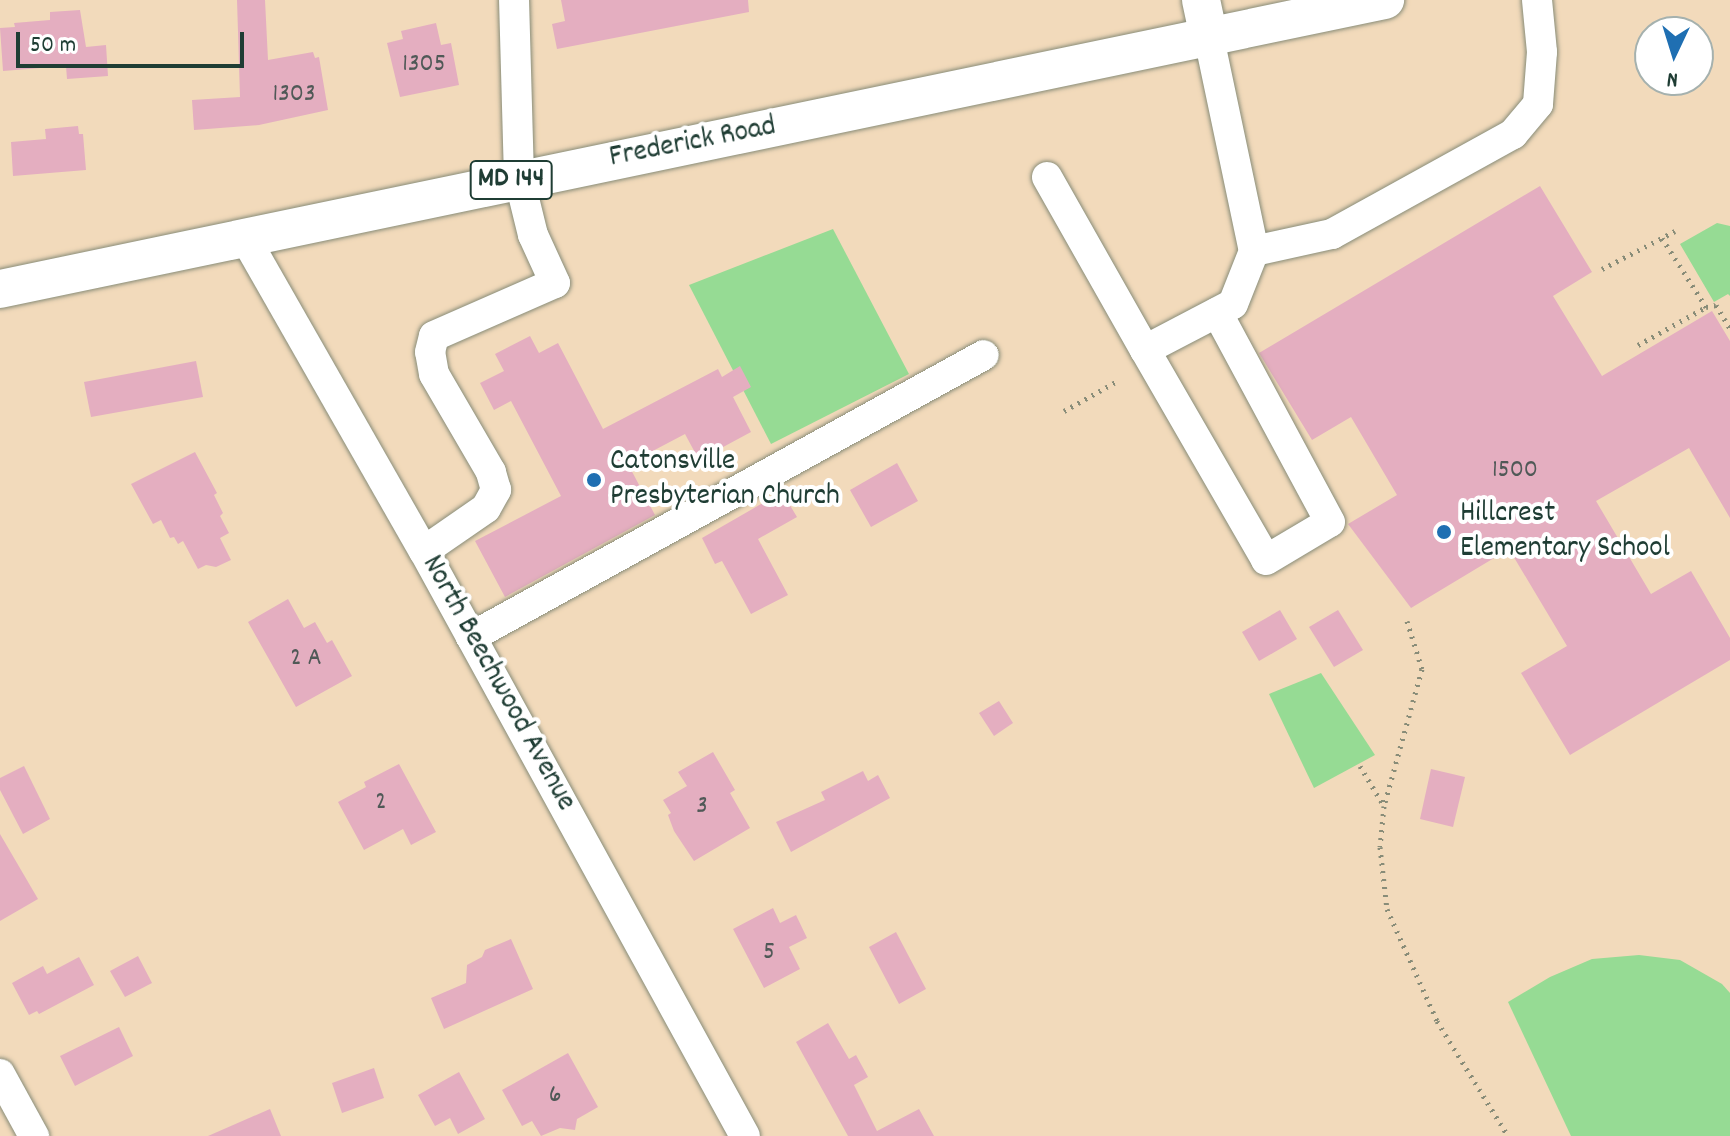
<!DOCTYPE html>
<html>
<head>
<meta charset="utf-8">
<style>
  body { margin:0 }
  #map { position:relative; width:1730px; height:1136px; overflow:hidden; background:#f2dabb; font-family:Dekko,sans-serif }
  div>[style] { position:absolute }
  [style*='--x'] { left:calc(var(--x)*1px); top:calc(var(--y)*1px); width:calc(var(--w)*1px); rotate:calc(var(--a)*1deg) }
  .green>* { inset:0; background:#96db94 }
  .building>* { inset:0; background:#e4aec0 }
  .path>* { height:5px; margin-top:-2.5px; transform-origin:0; background:repeating-linear-gradient(90deg,#888c78 0 2px,transparent 0 8px) }
  .roads { filter:drop-shadow(0 0 2px #888c78) drop-shadow(0 0 2px #888c78) }
  .minor>* { height:30px; margin:-15px; padding:0 15px; transform-origin:15px; border-radius:15px; background:#fff }
  .major>* { height:38px; margin:-19px; padding:0 19px; transform-origin:19px; border-radius:19px; background:#fff }
  .dots>* { width:22px; height:22px; translate:-50% -50%; box-sizing:border-box; border:4px solid #fff; border-radius:50% }
  span { translate:-50% -50%; white-space:nowrap; text-align:center; line-height:1.15; -webkit-text-stroke:8px #fff; paint-order:stroke }
  .number-label { font-size:26px; color:#505957 }
  .number-label span { -webkit-text-stroke-width:0 }
  .shield-label span { padding:2px 6px; background:#fff; border:2px solid; border-radius:6px; -webkit-text-stroke-width:0 }
  .shield-label { font-size:28px; color:#1f3d34; font-weight:700 }
  .street-label { font-size:30px; color:#1f3d34 }
  .poi-label { font-size:30px; color:#1f3d34 }
  .left { translate:0 -50%; text-align:left }
  .north { position:absolute; left:1634px; top:16px; width:80px; height:80px; box-sizing:border-box; background:#fff; border:2px solid #a5b1ae; border-radius:50%; rotate:184deg; font-size:22px; font-weight:700; line-height:32px; text-align:center; color:#1f3d34 }
  .north::after { content:''; display:block; margin:auto; width:28px; height:36px; background:#1f6fb2; clip-path:polygon(50% 0,100% 100%,50% 72%,0 100%) }
  .scale { position:absolute; left:16px; top:32px; width:228px; height:36px; box-sizing:border-box; border:4px solid #1f3d34; border-top:0; padding-left:10px; font-size:24px; line-height:28px; white-space:nowrap; color:#1f3d34; -webkit-text-stroke:6px #fff; paint-order:stroke }
</style>
</head>
<body>
<div id="map">
  <div class="green">
    <i style="clip-path:polygon(1717px 223px,1730px 226px,1730px 296px,1728px 294px,1714px 302px,1680px 244px)"></i>
    <i style="clip-path:polygon(833px 229px,909px 374px,771px 444px,689px 285px)"></i>
    <i style="clip-path:polygon(1321px 673px,1375px 755px,1314px 788px,1269px 694px)"></i>
    <i style="clip-path:polygon(1639px 955px,1680px 960px,1722px 984px,1730px 993px,1730px 1136px,1571px 1136px,1508px 1002px,1550px 977px,1592px 959px)"></i>
  </div>
  <div class="building">
    <i style="clip-path:polygon(237px 0,265px 0,268px 60px,313px 52px,315px 58px,319px 57px,328px 110px,259px 125px,194px 130px,192px 100px,240px 97px)"></i>
    <i style="clip-path:polygon(561px 0,748px 0,749px 12px,557px 49px,552px 24px,565px 21px)"></i>
    <i style="clip-path:polygon(80px 10px,86px 47px,106px 45px,108px 76px,67px 79px,66px 66px,3px 71px,0 28px,15px 27px,14px 23px,50px 20px,50px 12px)"></i>
    <i style="clip-path:polygon(436px 23px,441px 45px,451px 43px,459px 85px,400px 97px,387px 43px,403px 39px,401px 31px)"></i>
    <i style="clip-path:polygon(78px 126px,79px 134px,83px 134px,86px 170px,13px 176px,11px 142px,46px 139px,45px 129px)"></i>
    <i style="clip-path:polygon(1540px 186px,1592px 272px,1553px 296px,1602px 376px,1712px 311px,1730px 341px,1730px 518px,1689px 448px,1596px 501px,1651px 594px,1691px 571px,1730px 638px,1730px 660px,1570px 755px,1521px 673px,1567px 646px,1509px 549px,1411px 608px,1348px 524px,1397px 495px,1351px 417px,1312px 440px,1259px 353px)"></i>
    <i style="clip-path:polygon(530px 336px,539px 353px,558px 343px,603px 429px,718px 369px,722px 377px,740px 366px,751px 387px,733px 397px,751px 432px,699px 460px,685px 434px,628px 464px,655px 515px,505px 597px,475px 541px,561px 496px,511px 401px,494px 410px,480px 383px,504px 371px,495px 354px)"></i>
    <i style="clip-path:polygon(196px 361px,203px 397px,91px 417px,84px 382px)"></i>
    <i style="clip-path:polygon(195px 452px,217px 493px,214px 495px,223px 513px,220px 516px,229px 533px,220px 538px,231px 560px,216px 567px,206px 565px,198px 569px,183px 541px,178px 544px,174px 537px,170px 538px,161px 520px,153px 524px,131px 484px)"></i>
    <i style="clip-path:polygon(897px 463px,918px 501px,871px 527px,850px 490px)"></i>
    <i style="clip-path:polygon(782px 492px,797px 517px,758px 539px,788px 595px,751px 614px,722px 561px,715px 564px,702px 538px)"></i>
    <i style="clip-path:polygon(288px 599px,304px 628px,315px 622px,327px 643px,332px 640px,352px 676px,296px 707px,248px 622px)"></i>
    <i style="clip-path:polygon(1280px 610px,1297px 639px,1259px 661px,1242px 632px)"></i>
    <i style="clip-path:polygon(1338px 610px,1363px 650px,1334px 667px,1309px 627px)"></i>
    <i style="clip-path:polygon(999px 701px,1013px 723px,994px 736px,979px 713px)"></i>
    <i style="clip-path:polygon(713px 752px,735px 790px,730px 793px,750px 828px,694px 861px,674px 831px,668px 815px,671px 813px,663px 800px,687px 786px,678px 772px)"></i>
    <i style="clip-path:polygon(399px 764px,436px 832px,411px 845px,403px 829px,364px 850px,338px 802px,366px 787px,364px 782px)"></i>
    <i style="clip-path:polygon(24px 766px,50px 819px,23px 834px,0 790px,0 778px)"></i>
    <i style="clip-path:polygon(1431px 769px,1465px 777px,1453px 827px,1420px 819px)"></i>
    <i style="clip-path:polygon(863px 771px,868px 781px,878px 775px,890px 798px,791px 852px,776px 822px,825px 800px,821px 792px)"></i>
    <i style="clip-path:polygon(0 834px,38px 899px,0 921px)"></i>
    <i style="clip-path:polygon(773px 908px,780px 923px,796px 915px,807px 938px,789px 947px,800px 969px,764px 988px,733px 929px)"></i>
    <i style="clip-path:polygon(896px 932px,926px 989px,899px 1004px,869px 947px)"></i>
    <i style="clip-path:polygon(511px 939px,533px 989px,444px 1029px,431px 998px,466px 983px,467px 965px,482px 957px,485px 950px)"></i>
    <i style="clip-path:polygon(138px 956px,152px 983px,125px 997px,110px 971px)"></i>
    <i style="clip-path:polygon(79px 957px,94px 985px,39px 1014px,37px 1011px,29px 1015px,12px 983px,43px 966px,47px 974px)"></i>
    <i style="clip-path:polygon(828px 1023px,849px 1059px,856px 1055px,868px 1077px,854px 1085px,877px 1131px,919px 1109px,934px 1136px,848px 1136px,796px 1042px)"></i>
    <i style="clip-path:polygon(119px 1027px,133px 1056px,75px 1086px,60px 1056px)"></i>
    <i style="clip-path:polygon(568px 1053px,598px 1107px,577px 1119px,575px 1130px,560px 1128px,541px 1136px,532px 1121px,522px 1126px,502px 1090px)"></i>
    <i style="clip-path:polygon(374px 1068px,384px 1098px,342px 1113px,332px 1083px)"></i>
    <i style="clip-path:polygon(459px 1072px,485px 1119px,458px 1134px,450px 1118px,435px 1126px,418px 1095px)"></i>
    <i style="clip-path:polygon(270px 1109px,281px 1136px,208px 1136px)"></i>
  </div>
  <div class="path">
    <i style="--x:1675;--y:231;--w:15;--a:152"></i>
    <i style="--x:1662;--y:238;--w:82;--a:57.5"></i>
    <i style="--x:1706;--y:307;--w:10;--a:-11"></i>
    <i style="--x:1716;--y:305;--w:27;--a:59"></i>
    <i style="--x:1602;--y:269;--w:68;--a:-27.3"></i>
    <i style="--x:1638;--y:345;--w:78;--a:-29.2"></i>
    <i style="--x:1064;--y:411;--w:63;--a:-29.4"></i>
    <i style="--x:1407;--y:621;--w:50;--a:72.6"></i>
    <i style="--x:1422;--y:669;--w:142;--a:105.5"></i>
    <i style="--x:1384;--y:806;--w:41;--a:95.6"></i>
    <i style="--x:1380;--y:847;--w:62;--a:83.6"></i>
    <i style="--x:1387;--y:909;--w:123;--a:65.9"></i>
    <i style="--x:1437;--y:1021;--w:135;--a:58.3"></i>
    <i style="--x:1360;--y:766;--w:47;--a:59"></i>
  </div>
  <div class="roads">
    <div class="minor">
      <i style="--x:1209;--y:38;--w:218;--a:78.1"></i>
      <i style="--x:1254;--y:251;--w:80;--a:-12.3"></i>
      <i style="--x:1332;--y:234;--w:207;--a:-28.9"></i>
      <i style="--x:1513;--y:134;--w:39;--a:-50"></i>
      <i style="--x:1538;--y:104;--w:52;--a:-85.6"></i>
      <i style="--x:1542;--y:52;--w:52;--a:-95.5"></i>
      <i style="--x:1047;--y:177;--w:199;--a:60.5"></i>
      <i style="--x:1145;--y:350;--w:99;--a:-27.6"></i>
      <i style="--x:1233;--y:304;--w:57;--a:-68.4"></i>
      <i style="--x:244;--y:236;--w:363;--a:60.3"></i>
      <i style="--x:424;--y:551;--w:667;--a:61.25"></i>
      <i style="--x:1145;--y:350;--w:242;--a:60"></i>
      <i style="--x:1266;--y:560;--w:74;--a:-30.7"></i>
      <i style="--x:1330;--y:522;--w:238;--a:-118.3"></i>
      <i style="--x:424;--y:551;--w:75;--a:-34.7"></i>
      <i style="--x:486;--y:508;--w:21;--a:-61"></i>
      <i style="--x:496;--y:490;--w:19;--a:-106"></i>
      <i style="--x:491;--y:472;--w:113;--a:-120.2"></i>
      <i style="--x:434;--y:374;--w:22;--a:-100"></i>
      <i style="--x:430;--y:352;--w:16;--a:-76"></i>
      <i style="--x:434;--y:336;--w:132;--a:-23.7"></i>
      <i style="--x:555;--y:283;--w:53;--a:-114.6"></i>
      <i style="--x:533;--y:235;--w:59;--a:-103.8"></i>
      <i style="--x:519;--y:178;--w:178;--a:-91.6"></i>
      <i style="--x:471;--y:637;--w:585;--a:-28.8"></i>
      <i style="--x:0;--y:1074;--w:71;--a:61.3"></i>
    </div>
    <div class="major">
      <i style="--x:1201;--y:0;--w:39;--a:78"></i>
      <i style="--x:0;--y:289;--w:1415;--a:-11.79"></i>
    </div>
  </div>
  <div class="dots">
    <i style="left:594px;top:480px;background:#1f6fb2"></i>
    <i style="left:1444px;top:532px;background:#1f6fb2"></i>
  </div>
  <div class="number-label">
    <span style="left:424px;top:65px">1305</span>
    <span style="left:294px;top:95px">1303</span>
    <span style="left:1515px;top:471px">1500</span>
    <span style="left:306px;top:659px">2 A</span>
    <span style="left:381px;top:803px">2</span>
    <span style="left:702px;top:807px">3</span>
    <span style="left:769px;top:953px">5</span>
    <span style="left:555px;top:1096px">6</span>
  </div>
  <div class="shield-label">
    <span style="left:511px;top:180px">MD 144</span>
  </div>
  <div class="street-label">
    <span style="left:693px;top:144px;rotate:-11deg">Frederick Road</span>
    <span style="left:497px;top:684px;rotate:61deg">North Beechwood Avenue</span>
  </div>
  <div class="poi-label">
    <span class="left" style="left:610px;top:480px">Catonsville<br>Presbyterian Church</span>
    <span class="left" style="left:1460px;top:532px">Hillcrest<br>Elementary School</span>
  </div>
  <div class="north">N</div>
  <div class="scale">50 m</div>
</div>
</body>
</html>
